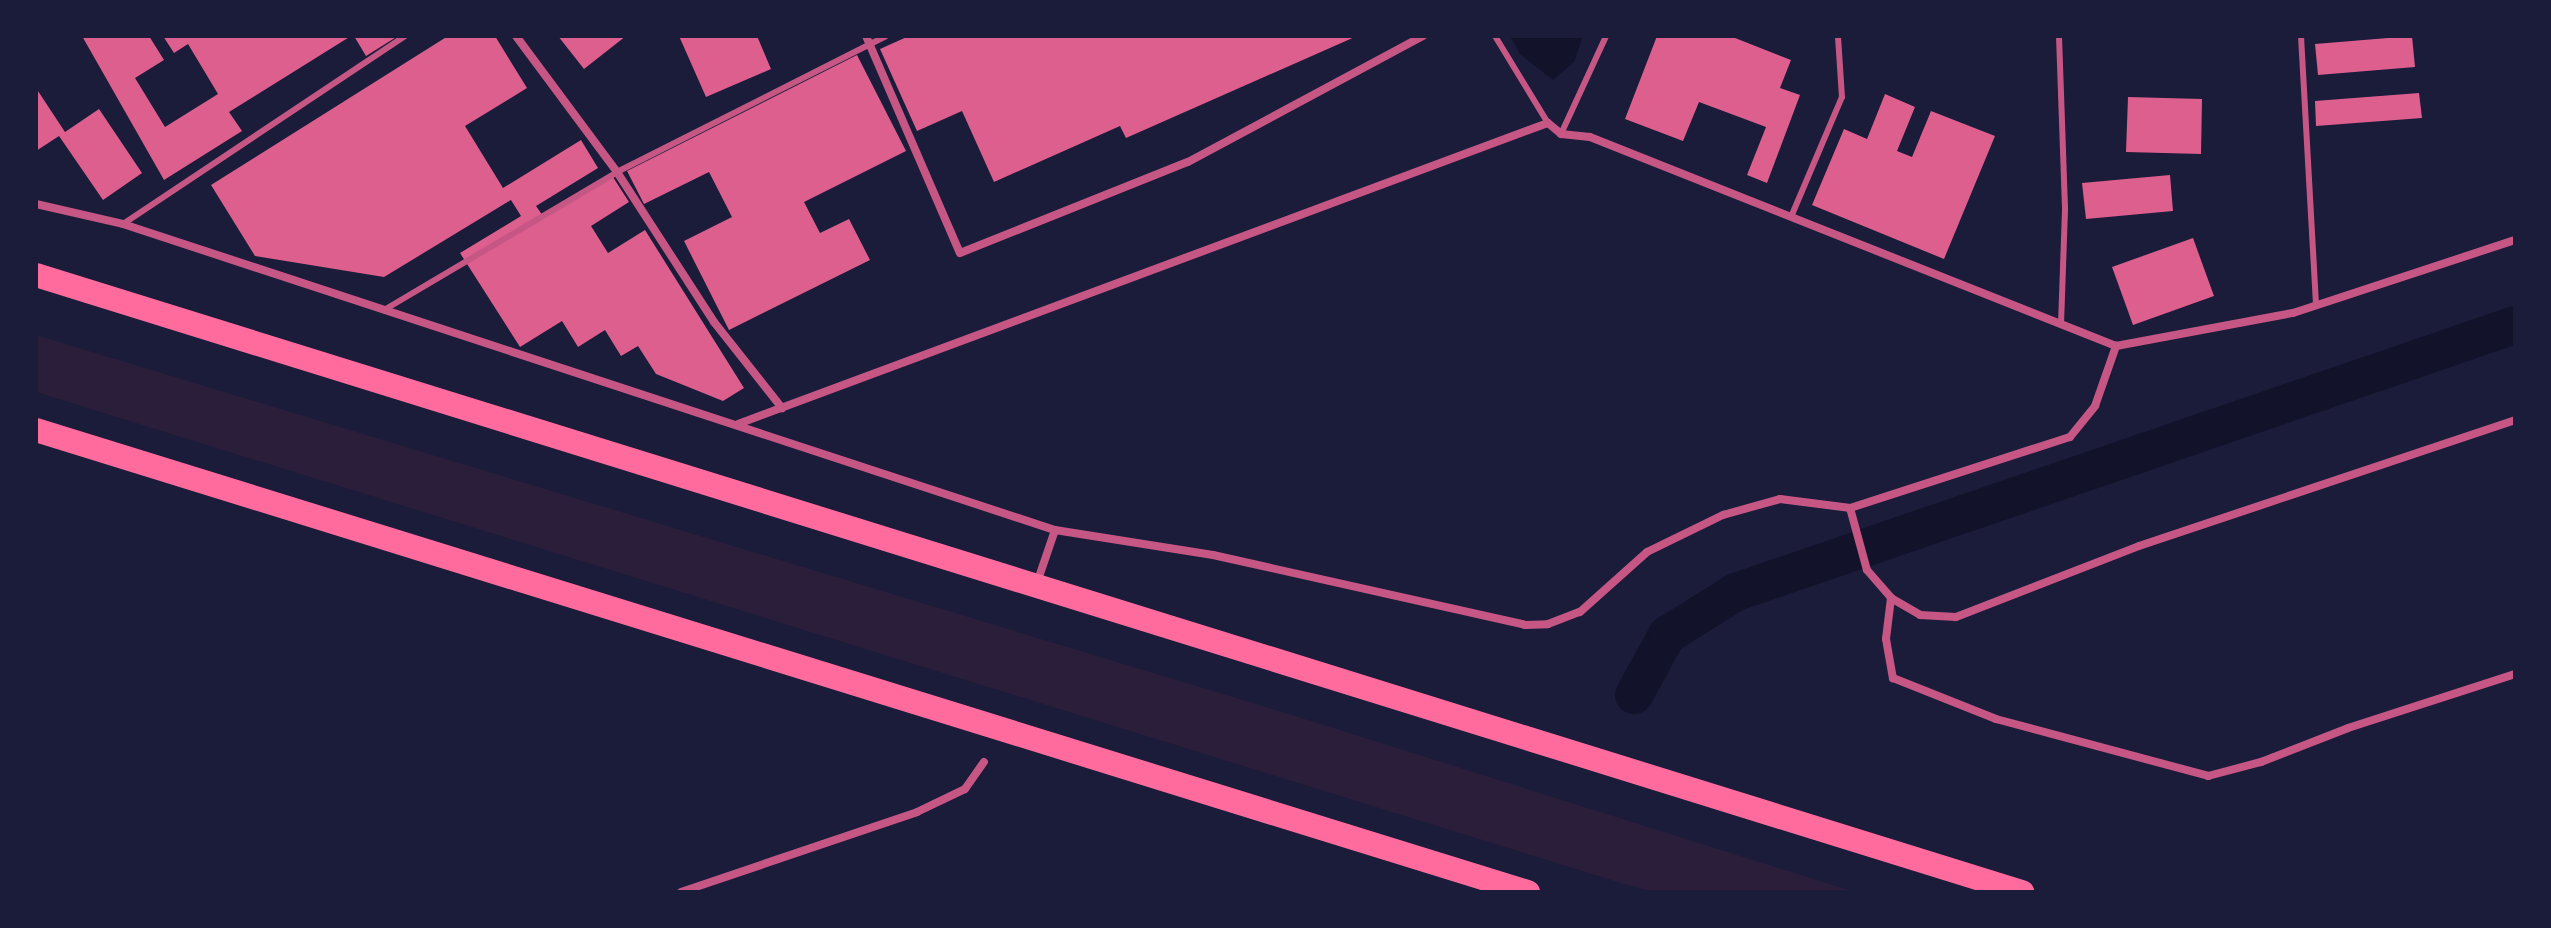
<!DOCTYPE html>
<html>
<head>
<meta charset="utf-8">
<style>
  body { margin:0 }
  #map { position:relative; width:2551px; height:928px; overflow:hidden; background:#1b1b3a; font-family:Commissioner,sans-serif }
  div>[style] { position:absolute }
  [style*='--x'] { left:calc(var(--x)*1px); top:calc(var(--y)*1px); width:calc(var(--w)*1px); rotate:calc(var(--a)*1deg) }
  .green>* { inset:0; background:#2a1e3b }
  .water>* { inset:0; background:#12122b }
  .canal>* { height:38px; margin:-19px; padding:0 19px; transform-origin:19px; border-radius:19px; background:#12122b }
  .building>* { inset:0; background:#dd5f8e }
  .service>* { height:6px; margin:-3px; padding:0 3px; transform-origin:3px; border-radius:3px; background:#c65784 }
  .minor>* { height:8px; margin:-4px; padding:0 4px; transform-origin:4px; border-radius:4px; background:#c65784 }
  .motorway>* { height:24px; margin:-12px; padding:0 12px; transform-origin:12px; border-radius:12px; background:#ff6b9d }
  span { translate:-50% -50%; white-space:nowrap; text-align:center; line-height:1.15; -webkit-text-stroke:6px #1b1b3a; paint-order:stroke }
  .frame { position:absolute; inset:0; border:38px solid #1b1b3a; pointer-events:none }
</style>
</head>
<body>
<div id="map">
  <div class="green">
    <i style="clip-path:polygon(36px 335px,1289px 714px,1855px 892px,1653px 892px,1621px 883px,36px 392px)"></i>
  </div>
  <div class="water">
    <i style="clip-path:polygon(1510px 36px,1583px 36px,1574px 62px,1553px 80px,1520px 54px)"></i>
  </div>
  <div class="canal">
    <i style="--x:1634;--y:695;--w:68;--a:-61.2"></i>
    <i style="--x:1667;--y:635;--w:81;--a:-31.9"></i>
    <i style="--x:1736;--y:592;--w:823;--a:-18.92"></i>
  </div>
  <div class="building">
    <i style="clip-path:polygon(82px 36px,149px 36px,164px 60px,135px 78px,165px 127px,218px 94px,188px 44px,174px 53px,163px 36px,351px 36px,229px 112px,242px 131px,164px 180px)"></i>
    <i style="clip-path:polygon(354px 36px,398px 36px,366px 56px)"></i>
    <i style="clip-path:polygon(448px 36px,495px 36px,527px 88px,465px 126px,503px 188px,581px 140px,598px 168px,536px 206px,543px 216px,611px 174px,629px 202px,591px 226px,608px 253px,645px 230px,744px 388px,723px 401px,656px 374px,638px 346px,621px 356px,605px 330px,578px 347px,562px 321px,520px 347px,460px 253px,521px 216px,511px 200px,384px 277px,255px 256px,211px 185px)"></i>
    <i style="clip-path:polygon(558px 36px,626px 36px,584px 69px)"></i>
    <i style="clip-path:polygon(679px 36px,757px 36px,771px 69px,706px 97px)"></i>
    <i style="clip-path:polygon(909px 36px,1357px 36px,1126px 138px,1120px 126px,994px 182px,962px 111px,917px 131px,880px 49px)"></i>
    <i style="clip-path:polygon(1657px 36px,1730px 36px,1791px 60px,1780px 88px,1800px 95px,1767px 183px,1747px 175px,1766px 127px,1699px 102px,1683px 141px,1625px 119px)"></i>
    <i style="clip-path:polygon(2412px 36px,2415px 67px,2318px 75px,2315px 44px)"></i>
    <i style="clip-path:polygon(857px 55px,906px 151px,804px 202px,820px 233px,849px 219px,870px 260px,729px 330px,684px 241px,732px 217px,709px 172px,644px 204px,627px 171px)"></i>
    <i style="clip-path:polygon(36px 88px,65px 132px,99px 109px,142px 173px,103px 200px,59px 136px,36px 151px)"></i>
    <i style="clip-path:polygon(2419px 93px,2422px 118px,2316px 126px,2315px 101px)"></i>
    <i style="clip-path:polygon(1885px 94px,1915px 107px,1897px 151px,1912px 157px,1931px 111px,1995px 136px,1944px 259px,1812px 205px,1844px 129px,1867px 139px)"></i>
    <i style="clip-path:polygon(2128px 97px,2202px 99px,2201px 154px,2126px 152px)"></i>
    <i style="clip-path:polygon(2170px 175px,2173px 211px,2086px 219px,2082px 183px)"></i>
    <i style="clip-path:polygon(2193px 238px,2214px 296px,2133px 325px,2112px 267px)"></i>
  </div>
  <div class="service">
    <i style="--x:1495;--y:36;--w:102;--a:58.7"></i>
    <i style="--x:2059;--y:36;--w:174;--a:88"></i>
    <i style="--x:2065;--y:210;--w:114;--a:92"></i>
    <i style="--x:2301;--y:36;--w:270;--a:86.8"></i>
    <i style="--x:1561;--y:134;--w:108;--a:-65.3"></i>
    <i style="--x:1791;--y:217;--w:130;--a:-67"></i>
    <i style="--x:1842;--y:97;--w:61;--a:-93.8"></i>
    <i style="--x:123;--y:224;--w:339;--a:-33.7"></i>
    <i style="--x:384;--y:310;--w:271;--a:-30.6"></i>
    <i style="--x:617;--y:172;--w:301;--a:-26.8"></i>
  </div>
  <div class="minor">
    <i style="--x:516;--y:36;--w:169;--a:53.4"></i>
    <i style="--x:617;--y:172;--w:179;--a:57.1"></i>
    <i style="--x:714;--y:322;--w:110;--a:51.7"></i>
    <i style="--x:866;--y:36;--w:236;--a:66.6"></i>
    <i style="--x:960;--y:253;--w:245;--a:-21.8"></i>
    <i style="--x:1188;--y:162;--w:267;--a:-28.2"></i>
    <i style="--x:36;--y:204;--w:89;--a:12.9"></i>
    <i style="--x:123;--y:224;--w:981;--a:18.18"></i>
    <i style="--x:738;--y:424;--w:864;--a:-20.39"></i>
    <i style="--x:1548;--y:123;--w:17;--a:40"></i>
    <i style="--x:1561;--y:134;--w:29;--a:6"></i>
    <i style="--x:1590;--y:137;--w:566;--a:21.67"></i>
    <i style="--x:2116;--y:346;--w:180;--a:-10.6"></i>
    <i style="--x:2293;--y:313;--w:234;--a:-18.2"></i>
    <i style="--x:1850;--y:508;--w:231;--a:-17.9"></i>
    <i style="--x:2070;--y:437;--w:40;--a:-51"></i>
    <i style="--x:2095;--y:406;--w:64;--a:-70.7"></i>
    <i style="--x:1040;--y:574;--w:46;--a:-71.2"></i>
    <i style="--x:1055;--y:530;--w:160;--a:9"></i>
    <i style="--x:1213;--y:555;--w:320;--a:12.6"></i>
    <i style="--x:1525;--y:625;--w:23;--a:-2"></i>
    <i style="--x:1548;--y:624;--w:34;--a:-21"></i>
    <i style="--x:1580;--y:612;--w:90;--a:-41.8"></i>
    <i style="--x:1647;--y:552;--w:85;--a:-26"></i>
    <i style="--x:1723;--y:515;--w:59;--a:-15.7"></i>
    <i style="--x:1780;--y:499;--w:71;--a:7.3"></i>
    <i style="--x:1850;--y:508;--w:64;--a:74.7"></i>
    <i style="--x:1867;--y:570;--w:37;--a:49"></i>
    <i style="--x:1891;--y:598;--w:34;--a:30"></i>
    <i style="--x:1920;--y:615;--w:36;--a:3"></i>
    <i style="--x:1956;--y:617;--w:196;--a:-21.2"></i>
    <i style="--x:2139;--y:546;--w:397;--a:-18.5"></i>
    <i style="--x:1891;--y:598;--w:41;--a:97"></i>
    <i style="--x:1886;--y:639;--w:40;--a:80"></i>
    <i style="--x:1893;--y:678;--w:111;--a:21.7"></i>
    <i style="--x:1996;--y:719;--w:220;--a:15"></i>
    <i style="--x:2208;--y:776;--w:55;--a:-14.8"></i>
    <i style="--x:2261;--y:762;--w:93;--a:-21.3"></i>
    <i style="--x:2348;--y:728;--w:176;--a:-17.9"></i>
    <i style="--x:681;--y:892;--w:249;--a:-18.7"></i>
    <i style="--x:917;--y:812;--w:53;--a:-25.6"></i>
    <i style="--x:965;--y:789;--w:33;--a:-55"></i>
  </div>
  <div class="motorway">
    <i style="--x:36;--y:275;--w:2080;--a:17.26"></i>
    <i style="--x:36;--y:430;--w:1562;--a:17.21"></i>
  </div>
  <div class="frame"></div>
</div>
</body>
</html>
